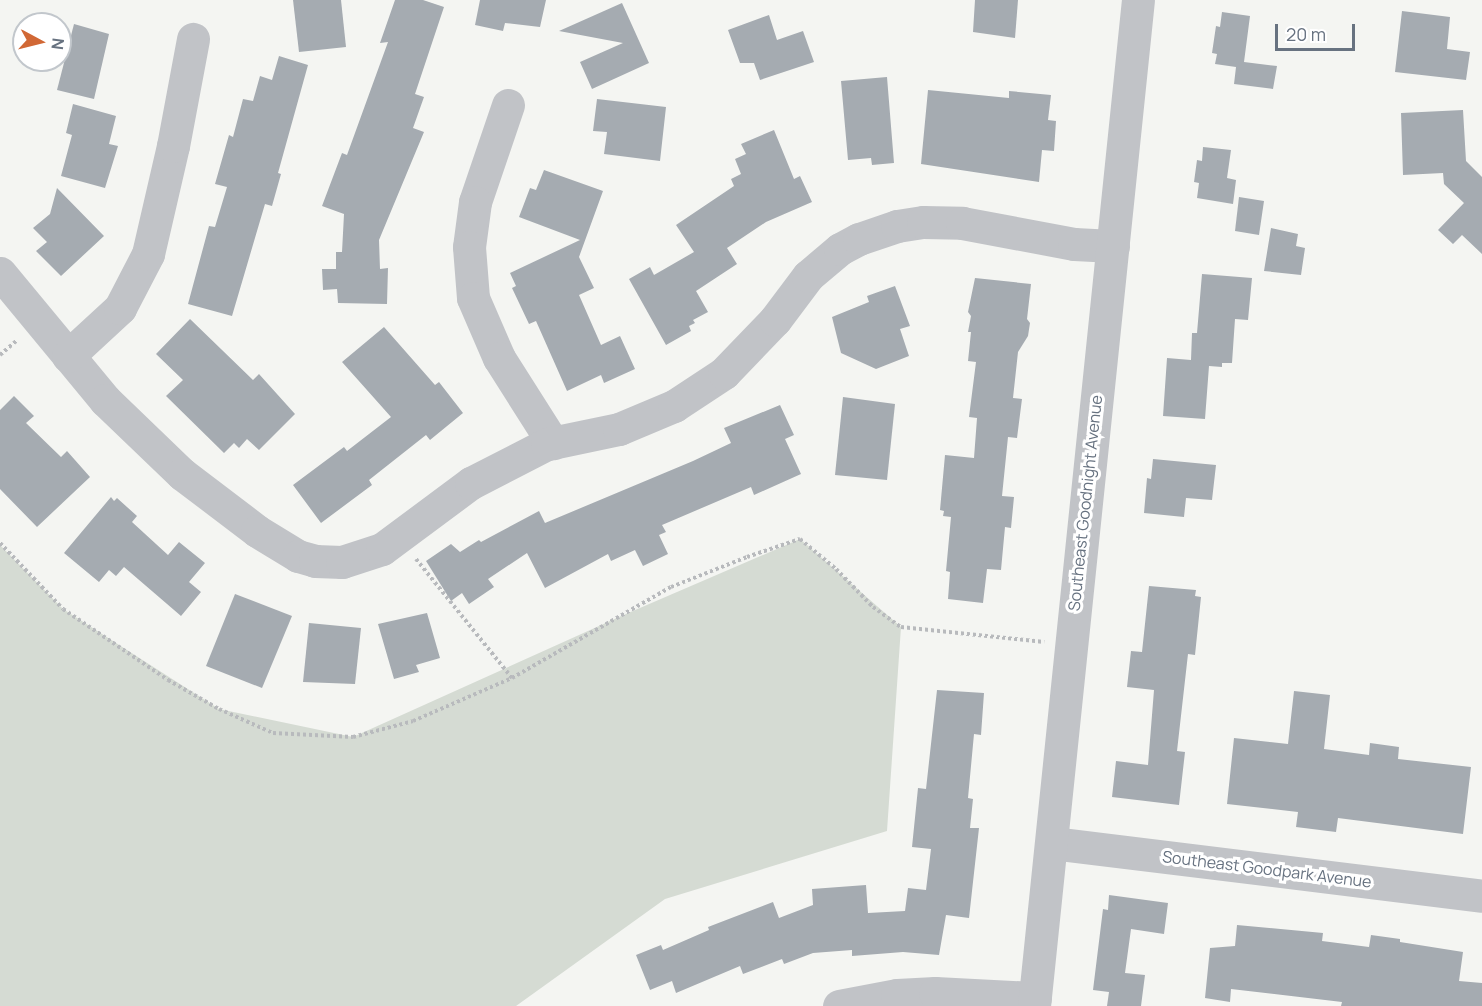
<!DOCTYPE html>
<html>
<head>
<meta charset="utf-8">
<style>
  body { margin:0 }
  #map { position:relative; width:1482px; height:1006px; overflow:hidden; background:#f4f5f2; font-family:Manrope,sans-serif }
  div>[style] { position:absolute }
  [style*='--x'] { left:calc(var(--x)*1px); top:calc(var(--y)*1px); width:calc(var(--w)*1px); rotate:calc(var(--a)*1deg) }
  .green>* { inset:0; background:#d5dbd3 }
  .building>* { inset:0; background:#a5abb1 }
  .path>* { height:4px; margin-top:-2px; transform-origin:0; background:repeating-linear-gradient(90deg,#b8babd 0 3px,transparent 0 6px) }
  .minor>* { height:33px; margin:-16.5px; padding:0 16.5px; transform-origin:16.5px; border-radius:16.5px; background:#c1c3c7 }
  span { translate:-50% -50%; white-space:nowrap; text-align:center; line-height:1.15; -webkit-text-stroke:6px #fff; paint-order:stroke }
  .street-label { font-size:16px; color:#677280 }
  .north { position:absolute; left:12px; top:12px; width:60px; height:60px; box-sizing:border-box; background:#fff; border:2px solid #c2c7cc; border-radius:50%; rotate:97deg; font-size:16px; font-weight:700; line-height:24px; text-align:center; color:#677280 }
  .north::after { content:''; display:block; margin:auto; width:21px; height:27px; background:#d16835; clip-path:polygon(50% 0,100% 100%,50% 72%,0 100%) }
  .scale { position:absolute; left:1275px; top:24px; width:80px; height:27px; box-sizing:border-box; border:3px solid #677280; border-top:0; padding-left:8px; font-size:18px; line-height:21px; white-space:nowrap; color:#677280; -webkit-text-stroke:4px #fff; paint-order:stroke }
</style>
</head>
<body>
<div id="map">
  <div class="green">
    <i style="clip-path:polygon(800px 539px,901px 627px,887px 831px,665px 899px,516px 1006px,0 1006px,0 545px,63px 609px,219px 709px,353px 737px,619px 617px)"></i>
  </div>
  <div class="building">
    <i style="clip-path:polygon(293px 0,341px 0,346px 47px,299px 52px)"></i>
    <i style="clip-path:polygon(395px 0,423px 0,444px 7px,415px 94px,424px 97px,413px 128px,424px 132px,379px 240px,380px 269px,388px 268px,387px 304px,338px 303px,337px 289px,323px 290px,322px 269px,336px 269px,336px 252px,342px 252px,344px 214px,322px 206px,342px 153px,347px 155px,388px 42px,380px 43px)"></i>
    <i style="clip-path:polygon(480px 0,546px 0,540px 27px,505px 23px,503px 31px,475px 25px)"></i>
    <i style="clip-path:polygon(975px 0,1018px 0,1015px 38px,973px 32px)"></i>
    <i style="clip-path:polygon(622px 3px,649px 63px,592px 89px,580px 62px,623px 43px,559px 31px)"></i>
    <i style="clip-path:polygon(1402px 11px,1450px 17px,1447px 49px,1470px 52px,1466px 80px,1395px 72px)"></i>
    <i style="clip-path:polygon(1222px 12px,1250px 16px,1244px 62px,1277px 66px,1273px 89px,1234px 84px,1236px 67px,1215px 64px,1217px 54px,1212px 53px,1216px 26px,1220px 27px)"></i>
    <i style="clip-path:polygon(769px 15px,777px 40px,803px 31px,814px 62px,760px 80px,754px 63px,740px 63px,728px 30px)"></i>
    <i style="clip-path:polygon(74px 24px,109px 34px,94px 99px,57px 90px)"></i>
    <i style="clip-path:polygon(279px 56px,308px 65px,278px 173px,281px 174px,272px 206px,265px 204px,232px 316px,188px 304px,209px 226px,215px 227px,227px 187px,215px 184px,229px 135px,233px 137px,243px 99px,253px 101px,260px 76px,272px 80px)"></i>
    <i style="clip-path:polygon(887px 77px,894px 163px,872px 165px,871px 158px,848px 160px,841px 81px)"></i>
    <i style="clip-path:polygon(928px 90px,1009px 98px,1009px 91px,1051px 95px,1048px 120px,1056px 121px,1054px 151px,1042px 150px,1039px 182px,921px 164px)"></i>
    <i style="clip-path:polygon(597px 99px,666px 107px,660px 161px,604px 154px,607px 132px,593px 131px)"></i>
    <i style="clip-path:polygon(73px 104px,116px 116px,109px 144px,118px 146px,105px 188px,61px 176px,72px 135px,66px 133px)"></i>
    <i style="clip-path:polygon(1463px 110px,1466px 161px,1482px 177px,1482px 254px,1462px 235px,1453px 244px,1438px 230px,1464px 203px,1444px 184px,1443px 173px,1403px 175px,1401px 113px)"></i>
    <i style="clip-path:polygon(774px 130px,794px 179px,800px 176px,812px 202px,766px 222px,727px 248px,737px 264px,696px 291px,708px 312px,693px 320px,695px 323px,689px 326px,691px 331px,666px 345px,629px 279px,650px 267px,654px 275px,694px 252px,676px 225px,734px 186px,731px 179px,741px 174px,735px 159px,746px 154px,741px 144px)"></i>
    <i style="clip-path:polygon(1203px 147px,1231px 150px,1227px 178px,1236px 180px,1233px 204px,1197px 198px,1199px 183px,1194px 182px,1197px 160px,1202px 161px)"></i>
    <i style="clip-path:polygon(544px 170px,603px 191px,579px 257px,594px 288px,579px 295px,601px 345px,620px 336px,635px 369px,604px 383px,601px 375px,567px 391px,536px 321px,529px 324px,512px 288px,516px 286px,510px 273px,580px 240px,519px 217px,530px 188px,536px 190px)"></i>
    <i style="clip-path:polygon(57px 188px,104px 236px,61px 276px,36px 251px,47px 242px,33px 228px,50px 214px)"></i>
    <i style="clip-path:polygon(1239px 197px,1264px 201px,1259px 235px,1235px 231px)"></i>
    <i style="clip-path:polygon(1271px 228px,1298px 234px,1296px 246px,1305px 248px,1301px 275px,1264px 271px)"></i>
    <i style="clip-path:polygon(1202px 274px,1252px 278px,1248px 320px,1235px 319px,1232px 363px,1222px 363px,1222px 367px,1209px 366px,1205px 419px,1163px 416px,1167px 358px,1191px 360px,1192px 333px,1197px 333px)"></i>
    <i style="clip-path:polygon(975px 278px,1031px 284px,1027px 319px,1030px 323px,1028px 336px,1018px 352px,1013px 398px,1022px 399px,1017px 438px,1008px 437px,1002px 496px,1014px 497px,1011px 528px,1005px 527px,1001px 570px,987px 569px,983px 603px,948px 599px,950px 572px,946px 571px,951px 517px,943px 516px,944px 511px,940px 510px,945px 455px,974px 458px,977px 418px,969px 417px,976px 362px,968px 361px,971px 332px,968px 332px,971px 316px,968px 312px)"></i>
    <i style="clip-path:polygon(895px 286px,910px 326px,900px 329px,909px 356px,876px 369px,841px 353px,832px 317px,869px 302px,867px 296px)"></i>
    <i style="clip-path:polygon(190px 319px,253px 380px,259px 374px,295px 414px,259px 450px,247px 439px,239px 448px,234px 443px,224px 453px,166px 396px,183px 380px,156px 354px)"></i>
    <i style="clip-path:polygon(384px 327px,435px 385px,439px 382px,463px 413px,430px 440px,426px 435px,369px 480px,372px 485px,321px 523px,293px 485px,344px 447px,347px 451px,391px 417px,342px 362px)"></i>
    <i style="clip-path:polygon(14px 396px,34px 416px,26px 423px,61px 457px,67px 451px,90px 477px,37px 527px,0 489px,0 410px)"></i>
    <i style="clip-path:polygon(843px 397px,895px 404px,887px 480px,835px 475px)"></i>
    <i style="clip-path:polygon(780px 405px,794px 435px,785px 439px,801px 474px,754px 495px,751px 487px,662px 525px,666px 532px,659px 535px,668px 554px,643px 566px,635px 550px,611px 561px,608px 554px,545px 588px,527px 553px,488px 579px,494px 587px,469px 604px,462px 593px,451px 601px,426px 561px,451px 544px,460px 552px,479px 540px,481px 542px,539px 511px,545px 523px,693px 461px,731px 443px,724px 428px)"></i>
    <i style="clip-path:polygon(1153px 459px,1216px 465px,1212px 500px,1186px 498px,1184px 517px,1144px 513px,1147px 478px,1151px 479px)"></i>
    <i style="clip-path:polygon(111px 497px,114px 501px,117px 498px,137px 516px,132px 522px,168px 555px,179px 542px,205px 563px,189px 582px,201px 592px,181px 616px,124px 567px,116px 576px,109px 570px,99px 582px,64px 553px)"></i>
    <i style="clip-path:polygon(1149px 586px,1196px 590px,1195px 596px,1201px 597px,1195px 655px,1188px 654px,1177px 751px,1185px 752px,1179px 805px,1112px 797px,1116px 761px,1148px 765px,1154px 690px,1127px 687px,1131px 651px,1142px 652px)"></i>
    <i style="clip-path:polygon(235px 594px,292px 616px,262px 688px,206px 666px)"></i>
    <i style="clip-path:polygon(427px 613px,440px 658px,416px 665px,419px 672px,394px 679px,378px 624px)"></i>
    <i style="clip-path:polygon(309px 623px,361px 628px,355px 684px,303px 682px)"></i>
    <i style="clip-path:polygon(937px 690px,984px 693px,981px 735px,974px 734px,968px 798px,973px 799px,970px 828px,979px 828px,969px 918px,946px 915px,939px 955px,903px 952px,852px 956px,852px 950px,813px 953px,784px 964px,782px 959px,743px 974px,740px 966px,676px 993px,672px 981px,650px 990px,636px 955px,661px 945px,663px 950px,709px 930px,708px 927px,773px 902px,779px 918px,813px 905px,812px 889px,866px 885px,868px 913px,905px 911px,908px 888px,926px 890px,931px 849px,912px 847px,918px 788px,926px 789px)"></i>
    <i style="clip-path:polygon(1294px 691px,1330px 695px,1324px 749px,1369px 755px,1370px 743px,1399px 747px,1398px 759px,1471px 767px,1463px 834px,1338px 818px,1336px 832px,1296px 827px,1298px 812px,1227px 804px,1234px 738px,1288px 744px)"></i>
    <i style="clip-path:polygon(1109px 895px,1168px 903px,1164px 934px,1131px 929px,1125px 973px,1145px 975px,1141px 1006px,1107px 1006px,1109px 992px,1093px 990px,1103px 909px,1108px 910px)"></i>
    <i style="clip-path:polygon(1237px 925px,1323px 933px,1322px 941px,1369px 947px,1371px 935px,1400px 939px,1400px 942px,1463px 952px,1459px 981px,1482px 983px,1482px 1006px,1341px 1006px,1342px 1002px,1231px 989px,1230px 1002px,1205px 998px,1210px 948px,1235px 946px)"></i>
  </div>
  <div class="path">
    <i style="--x:0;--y:355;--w:23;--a:-41"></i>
    <i style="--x:0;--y:543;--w:91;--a:46.3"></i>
    <i style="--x:63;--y:609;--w:127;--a:34.1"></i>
    <i style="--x:168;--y:680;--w:59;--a:29.6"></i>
    <i style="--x:219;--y:709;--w:59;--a:24"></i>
    <i style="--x:273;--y:733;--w:80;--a:2.9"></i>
    <i style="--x:353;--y:737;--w:62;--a:-14.9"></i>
    <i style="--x:413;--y:721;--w:108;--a:-23.5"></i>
    <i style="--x:512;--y:678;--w:183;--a:-29.8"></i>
    <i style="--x:671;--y:587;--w:82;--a:-21.5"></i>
    <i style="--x:747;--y:557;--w:56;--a:-18.8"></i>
    <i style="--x:800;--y:539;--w:47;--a:39.8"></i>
    <i style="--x:836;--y:569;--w:53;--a:45.8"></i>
    <i style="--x:873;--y:607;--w:34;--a:36"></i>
    <i style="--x:901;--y:627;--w:144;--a:6"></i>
    <i style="--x:416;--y:559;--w:153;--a:51.1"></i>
  </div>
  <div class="minor">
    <i style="--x:508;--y:105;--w:102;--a:108.8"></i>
    <i style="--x:475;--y:202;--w:45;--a:97.6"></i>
    <i style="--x:469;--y:247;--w:51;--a:85.5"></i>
    <i style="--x:473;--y:298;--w:65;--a:66.6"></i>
    <i style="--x:499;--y:358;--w:101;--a:57.6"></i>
    <i style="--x:0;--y:273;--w:165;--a:50.4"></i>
    <i style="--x:105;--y:400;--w:107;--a:43.9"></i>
    <i style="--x:182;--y:474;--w:94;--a:37.2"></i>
    <i style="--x:257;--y:531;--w:48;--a:31.4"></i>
    <i style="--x:298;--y:556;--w:18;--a:16"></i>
    <i style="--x:315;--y:561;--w:27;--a:2"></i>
    <i style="--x:342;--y:562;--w:42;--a:-18"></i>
    <i style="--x:382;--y:549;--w:111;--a:-36.6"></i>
    <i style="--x:471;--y:483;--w:85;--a:-27.2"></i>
    <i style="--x:547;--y:444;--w:74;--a:-11.8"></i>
    <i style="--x:619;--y:429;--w:60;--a:-22.7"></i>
    <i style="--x:674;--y:406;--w:60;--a:-33.4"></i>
    <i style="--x:724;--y:373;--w:74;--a:-46.1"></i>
    <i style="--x:775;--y:320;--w:55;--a:-53.1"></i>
    <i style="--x:808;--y:276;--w:42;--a:-40.2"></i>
    <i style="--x:840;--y:249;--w:21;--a:-28"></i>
    <i style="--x:859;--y:239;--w:40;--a:-18.9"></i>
    <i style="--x:897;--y:226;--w:26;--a:-9"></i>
    <i style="--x:923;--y:222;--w:39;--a:1"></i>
    <i style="--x:962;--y:223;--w:114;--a:10.6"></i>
    <i style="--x:1074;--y:244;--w:39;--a:3"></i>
    <i style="--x:68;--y:356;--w:71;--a:-42.7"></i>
    <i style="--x:120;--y:308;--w:61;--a:-62.6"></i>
    <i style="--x:148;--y:254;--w:111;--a:-77"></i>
    <i style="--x:173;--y:146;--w:109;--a:-79.4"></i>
    <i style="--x:1052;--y:843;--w:433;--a:7"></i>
    <i style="--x:839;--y:1006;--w:59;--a:-10.7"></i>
    <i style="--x:897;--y:995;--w:38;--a:-3"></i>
    <i style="--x:935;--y:993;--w:100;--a:2.9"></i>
    <i style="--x:1034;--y:1006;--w:1011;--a:-84.1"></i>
  </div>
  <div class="street-label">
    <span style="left:1085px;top:503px;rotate:-84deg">Southeast Goodnight Avenue</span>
    <span style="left:1267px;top:869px;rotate:7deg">Southeast Goodpark Avenue</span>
  </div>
  <div class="north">N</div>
  <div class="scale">20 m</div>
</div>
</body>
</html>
